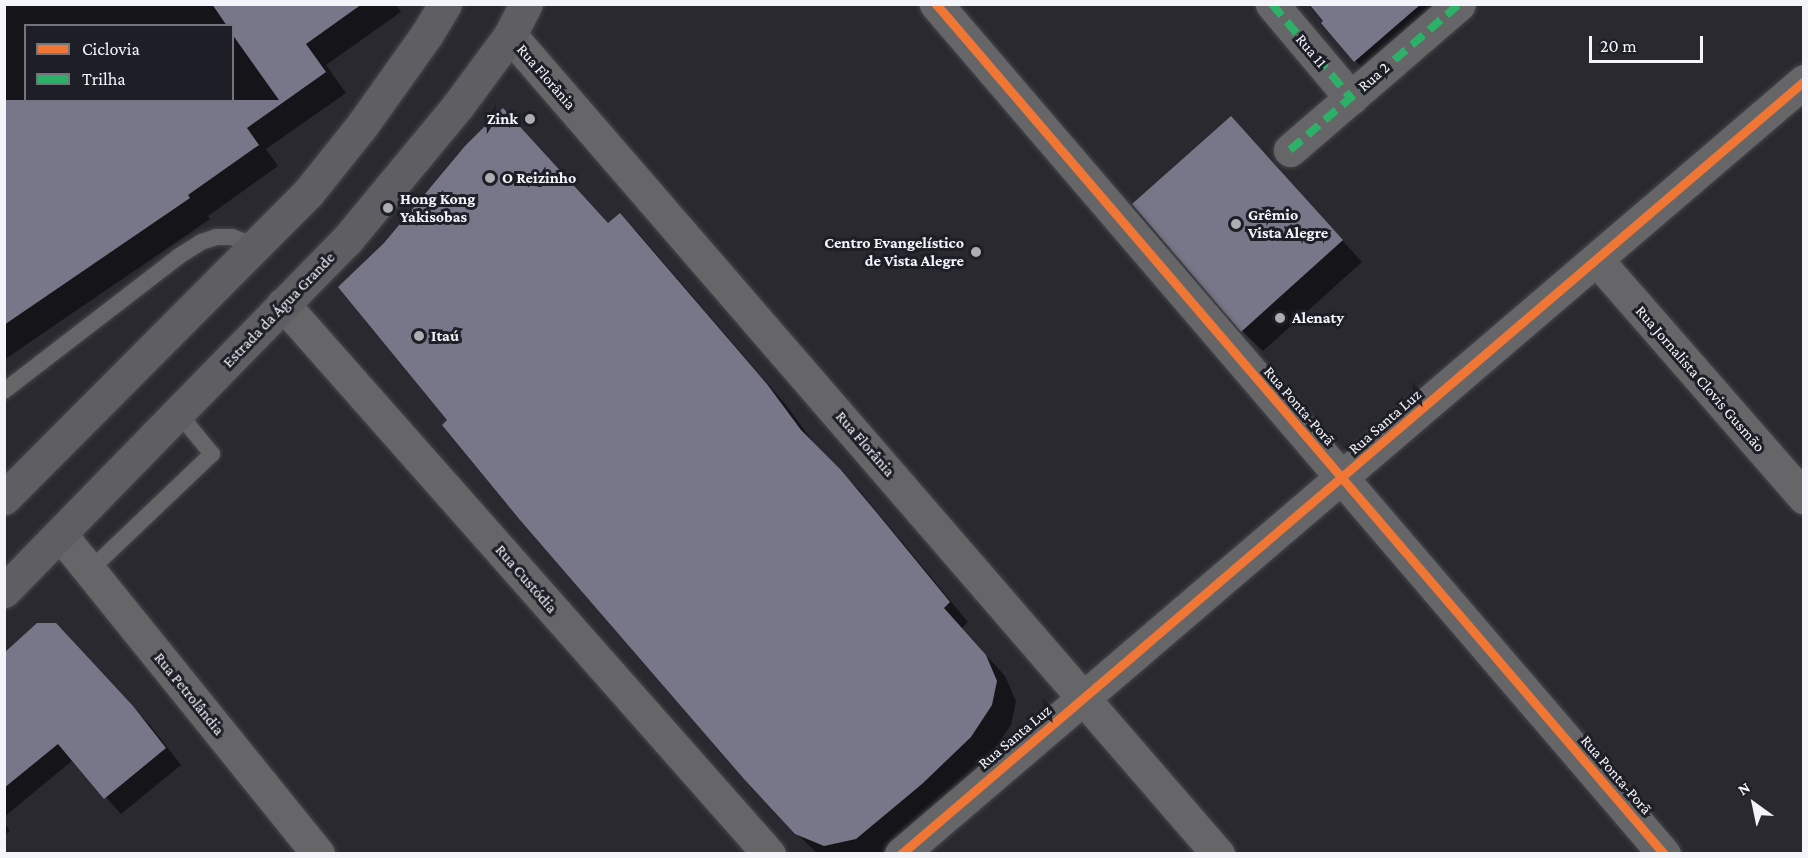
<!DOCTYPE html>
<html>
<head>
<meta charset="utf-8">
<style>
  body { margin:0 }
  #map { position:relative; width:1808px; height:858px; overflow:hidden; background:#29292f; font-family:"Crimson Pro",serif }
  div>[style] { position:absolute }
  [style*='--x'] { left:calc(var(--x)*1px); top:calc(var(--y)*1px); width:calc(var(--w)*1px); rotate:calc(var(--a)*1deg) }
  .shadow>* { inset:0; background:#0007 }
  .building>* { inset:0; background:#777789 }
  .roads { filter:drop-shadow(0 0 2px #46464b) drop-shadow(0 0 2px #46464b) }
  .lane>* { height:16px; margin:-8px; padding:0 8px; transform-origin:8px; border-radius:8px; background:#666669 }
  .street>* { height:33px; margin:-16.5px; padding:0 16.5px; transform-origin:16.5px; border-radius:16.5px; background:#666669 }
  .secondary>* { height:33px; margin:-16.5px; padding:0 16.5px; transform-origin:16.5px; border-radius:16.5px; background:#5f5f63 }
  .quiet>* { height:8px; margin-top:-4px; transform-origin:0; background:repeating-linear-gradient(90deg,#2db169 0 15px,transparent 0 23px) }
  .cycleway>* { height:9px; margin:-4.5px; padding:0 4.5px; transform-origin:4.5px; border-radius:4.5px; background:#f07635 }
  .dots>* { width:16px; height:16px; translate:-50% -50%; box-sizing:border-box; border:3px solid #1e1e27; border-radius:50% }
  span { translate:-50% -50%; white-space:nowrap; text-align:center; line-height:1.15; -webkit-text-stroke:6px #1e1e27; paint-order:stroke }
  .street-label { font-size:16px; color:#f4f4fb }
  .poi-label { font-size:16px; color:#f4f4fb; font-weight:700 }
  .right { translate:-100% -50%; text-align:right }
  .left { translate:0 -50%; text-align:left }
  .frame { position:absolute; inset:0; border:6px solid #f4f4fb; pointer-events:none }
  .legend { position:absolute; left:24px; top:24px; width:210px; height:78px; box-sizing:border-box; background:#1e1e27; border:2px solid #74747c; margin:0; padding:8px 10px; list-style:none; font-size:18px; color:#f4f4fb }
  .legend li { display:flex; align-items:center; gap:12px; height:30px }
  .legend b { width:30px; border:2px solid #74747c }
  .north { position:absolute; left:1724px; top:774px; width:60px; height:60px; -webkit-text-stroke:4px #1e1e27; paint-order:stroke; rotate:327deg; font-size:16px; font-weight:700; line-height:24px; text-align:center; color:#f4f4fb }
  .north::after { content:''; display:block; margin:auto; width:21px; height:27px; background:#f4f4fb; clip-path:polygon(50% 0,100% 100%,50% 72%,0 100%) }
  .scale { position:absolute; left:1589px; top:36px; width:114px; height:27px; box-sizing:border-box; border:3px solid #f4f4fb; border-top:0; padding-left:8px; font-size:18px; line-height:21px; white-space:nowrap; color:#f4f4fb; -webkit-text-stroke:4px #1e1e27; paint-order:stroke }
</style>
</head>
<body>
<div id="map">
  <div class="shadow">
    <i style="clip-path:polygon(evenodd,4px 4px,396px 4px,401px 12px,326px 65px,346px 93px,266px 149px,278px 166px,208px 216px,210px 219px,4px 360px,4px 4px,26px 26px,232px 26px,232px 100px,26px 100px,26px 26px)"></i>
    <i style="clip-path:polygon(1308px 4px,1445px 4px,1366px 73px)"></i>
    <i style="clip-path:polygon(522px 129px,609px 224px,620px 215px,639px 234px,786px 405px,819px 450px,859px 490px,968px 622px,962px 628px,1005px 676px,1016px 701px,1011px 725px,990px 755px,942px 802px,881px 854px,818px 854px,796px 833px,449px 420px)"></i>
    <i style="clip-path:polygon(1251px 139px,1362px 262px,1263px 351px,1242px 331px)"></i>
    <i style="clip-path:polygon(71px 641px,149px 724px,181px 765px,121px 814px,73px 760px,4px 817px,4px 656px)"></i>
    <i style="clip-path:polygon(4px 822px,10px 831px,4px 835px)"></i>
  </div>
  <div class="building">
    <i style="clip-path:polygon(212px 4px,362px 4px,306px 44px,326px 72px,247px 128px,259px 145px,188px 195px,190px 198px,4px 325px,4px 100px,279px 100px,232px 34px,232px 26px,227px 26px)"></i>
    <i style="clip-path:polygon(1309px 4px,1421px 4px,1354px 62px,1321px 23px,1323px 21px)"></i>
    <i style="clip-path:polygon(503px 108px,608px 223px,620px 213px,767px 384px,801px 430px,840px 469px,877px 513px,950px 602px,944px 608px,986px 655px,997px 681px,992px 705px,971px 737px,922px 784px,856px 839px,824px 846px,795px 834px,744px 779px,520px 520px,442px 425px,447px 420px,338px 287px,384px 243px,465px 146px)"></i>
    <i style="clip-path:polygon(1231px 116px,1343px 240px,1241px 332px,1132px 204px)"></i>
    <i style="clip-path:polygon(37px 623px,56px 623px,133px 706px,166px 748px,104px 799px,58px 744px,4px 788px,4px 653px)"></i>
  </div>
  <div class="roads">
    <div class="lane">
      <i style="--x:4;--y:391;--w:221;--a:-37.6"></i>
      <i style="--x:179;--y:256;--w:26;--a:-32"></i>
      <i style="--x:201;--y:242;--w:16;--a:-18"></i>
      <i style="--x:216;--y:237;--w:16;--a:0"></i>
      <i style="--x:232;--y:237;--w:26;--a:21"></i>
      <i style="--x:89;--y:571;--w:170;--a:-43.6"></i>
      <i style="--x:212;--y:454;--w:52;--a:-129.5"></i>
    </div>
    <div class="street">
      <i style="--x:936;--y:4;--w:1119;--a:49.42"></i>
      <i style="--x:1272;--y:4;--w:123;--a:50"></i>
      <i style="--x:510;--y:35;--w:1083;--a:49.16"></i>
      <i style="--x:1290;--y:150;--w:223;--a:-40.8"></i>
      <i style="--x:1597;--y:260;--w:315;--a:48.9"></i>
      <i style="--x:283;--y:304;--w:734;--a:48.54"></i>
      <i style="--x:60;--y:534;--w:411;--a:51.1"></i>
      <i style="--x:901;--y:854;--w:1189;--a:-40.56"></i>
    </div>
    <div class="secondary">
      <i style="--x:4;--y:498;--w:431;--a:-45.1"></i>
      <i style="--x:308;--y:193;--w:88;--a:-51.4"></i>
      <i style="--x:363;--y:124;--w:110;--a:-54.6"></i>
      <i style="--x:427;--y:34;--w:35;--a:-59"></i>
      <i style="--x:4;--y:591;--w:489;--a:-45.7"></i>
      <i style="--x:346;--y:241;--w:174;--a:-50.4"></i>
      <i style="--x:457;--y:107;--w:89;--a:-53.6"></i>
      <i style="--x:510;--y:35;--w:35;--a:-63"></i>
    </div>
  </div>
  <div class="quiet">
    <i style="--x:1272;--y:4;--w:123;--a:50"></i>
    <i style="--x:1290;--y:150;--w:223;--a:-40.8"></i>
  </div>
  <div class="cycleway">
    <i style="--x:936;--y:4;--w:1119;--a:49.42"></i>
    <i style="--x:901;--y:854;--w:1189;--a:-40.56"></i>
  </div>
  <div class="dots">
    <i style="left:530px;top:119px;background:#adadb4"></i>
    <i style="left:490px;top:178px;background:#adadb4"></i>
    <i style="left:388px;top:208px;background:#adadb4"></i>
    <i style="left:1236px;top:224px;background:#adadb4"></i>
    <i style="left:976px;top:252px;background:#adadb4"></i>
    <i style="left:1280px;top:318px;background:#adadb4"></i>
    <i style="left:419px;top:336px;background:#adadb4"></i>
  </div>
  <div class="street-label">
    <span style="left:1311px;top:51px;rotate:50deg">Rua 11</span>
    <span style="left:546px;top:77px;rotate:49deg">Rua Florânia</span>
    <span style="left:1374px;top:77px;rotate:-41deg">Rua 2</span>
    <span style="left:279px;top:310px;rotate:-46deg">Estrada da Água Grande</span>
    <span style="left:1700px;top:379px;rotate:49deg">Rua Jornalista Clovis Gusmão</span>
    <span style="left:1299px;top:406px;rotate:49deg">Rua Ponta-Porã</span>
    <span style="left:1385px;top:422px;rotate:-41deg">Rua Santa Luz</span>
    <span style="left:865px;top:444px;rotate:49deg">Rua Florânia</span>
    <span style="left:526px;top:579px;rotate:49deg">Rua Custódia</span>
    <span style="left:189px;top:694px;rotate:51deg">Rua Petrolândia</span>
    <span style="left:1015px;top:737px;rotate:-40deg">Rua Santa Luz</span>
    <span style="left:1616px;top:775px;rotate:49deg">Rua Ponta-Porã</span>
  </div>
  <div class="poi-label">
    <span class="right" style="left:518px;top:119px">Zink</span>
    <span class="left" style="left:502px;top:178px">O Reizinho</span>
    <span class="left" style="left:400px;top:208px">Hong Kong<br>Yakisobas</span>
    <span class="left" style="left:1248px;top:224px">Grêmio<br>Vista Alegre</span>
    <span class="right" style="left:964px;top:252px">Centro Evangelístico<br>de Vista Alegre</span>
    <span class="left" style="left:1292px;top:318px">Alenaty</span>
    <span class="left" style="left:431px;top:336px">Itaú</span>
  </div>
  <div class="frame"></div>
  <ul class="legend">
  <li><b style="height:8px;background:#f07635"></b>Ciclovia</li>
  <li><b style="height:8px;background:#2db169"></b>Trilha</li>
  </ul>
  <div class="north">N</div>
  <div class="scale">20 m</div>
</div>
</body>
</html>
